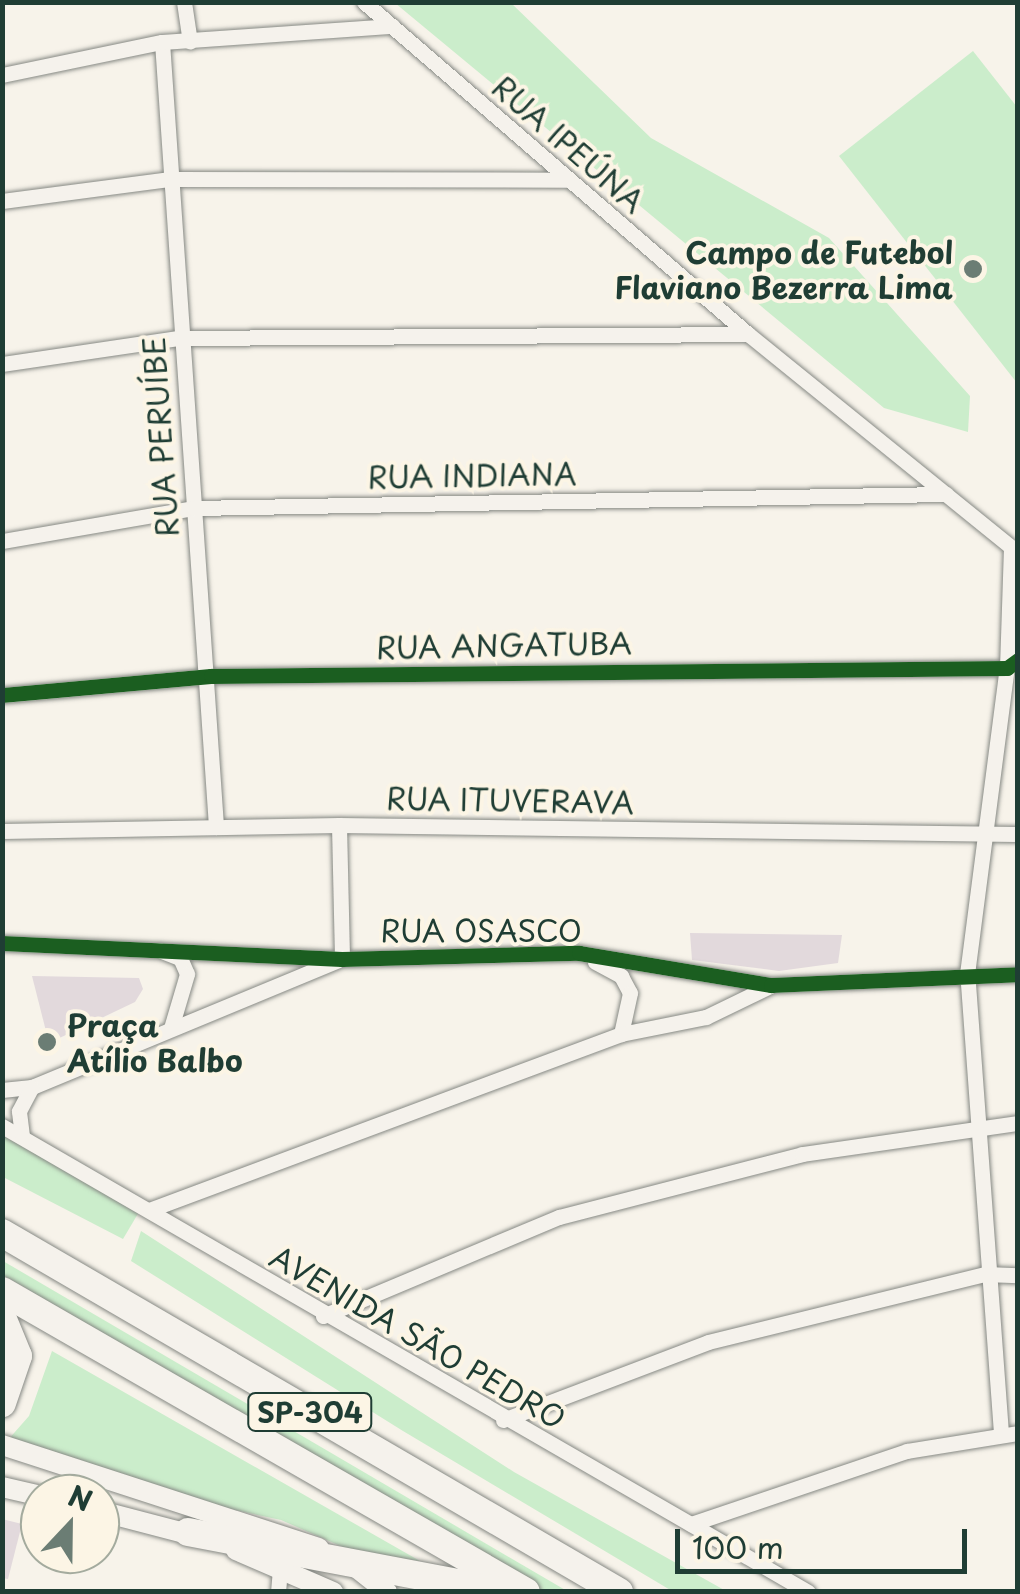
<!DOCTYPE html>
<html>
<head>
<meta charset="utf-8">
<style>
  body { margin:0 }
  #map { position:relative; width:1020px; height:1594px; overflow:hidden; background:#f7f3ea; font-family:"Playpen Sans",sans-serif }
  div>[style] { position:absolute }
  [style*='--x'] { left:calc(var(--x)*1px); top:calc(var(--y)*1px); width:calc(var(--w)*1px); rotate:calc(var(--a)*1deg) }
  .green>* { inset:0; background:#cbedcb }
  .building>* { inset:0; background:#e2d9dc }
  .roads { filter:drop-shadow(0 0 2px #868984) drop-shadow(0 0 2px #868984) }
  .minor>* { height:15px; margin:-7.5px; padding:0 7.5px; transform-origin:7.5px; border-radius:7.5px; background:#f5f2ec }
  .tertiary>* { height:20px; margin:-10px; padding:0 10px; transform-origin:10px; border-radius:10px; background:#f5f2ec }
  .trunk>* { height:28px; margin:-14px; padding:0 14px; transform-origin:14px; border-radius:14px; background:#f5f2ec }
  .cycleway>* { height:15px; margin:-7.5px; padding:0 7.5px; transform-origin:7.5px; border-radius:7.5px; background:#1b5e20 }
  .dots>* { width:28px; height:28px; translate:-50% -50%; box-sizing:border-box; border:5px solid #fcf5e5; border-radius:50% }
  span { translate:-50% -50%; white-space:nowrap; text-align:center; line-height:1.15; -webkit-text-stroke:8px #fcf5e5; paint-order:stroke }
  .shield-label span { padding:2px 8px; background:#fcf5e5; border:2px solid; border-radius:8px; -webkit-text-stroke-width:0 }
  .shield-label { font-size:28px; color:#1f3d34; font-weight:700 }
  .street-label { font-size:30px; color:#1f3d34 }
  .poi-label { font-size:30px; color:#1f3d34; font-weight:700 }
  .right { translate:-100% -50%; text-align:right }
  .left { translate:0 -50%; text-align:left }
  .frame { position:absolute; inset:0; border:5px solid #1f3d34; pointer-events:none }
  .north { position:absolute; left:20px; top:1474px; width:100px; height:100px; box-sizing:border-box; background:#fcf5e5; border:2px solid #a4ab9e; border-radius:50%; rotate:22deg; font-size:28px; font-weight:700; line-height:40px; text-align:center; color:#1f3d34 }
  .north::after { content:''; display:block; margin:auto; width:35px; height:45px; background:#6b7d74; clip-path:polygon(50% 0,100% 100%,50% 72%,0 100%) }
  .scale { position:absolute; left:675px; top:1529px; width:292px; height:45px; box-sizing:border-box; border:5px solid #1f3d34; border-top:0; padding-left:12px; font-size:30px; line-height:35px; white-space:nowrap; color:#1f3d34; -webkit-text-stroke:8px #fcf5e5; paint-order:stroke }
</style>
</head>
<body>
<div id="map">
  <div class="green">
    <i style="clip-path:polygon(395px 3px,511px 3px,651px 138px,829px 238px,970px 396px,968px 432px,884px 408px)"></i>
    <i style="clip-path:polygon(973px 51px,1017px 107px,1017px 383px,839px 156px)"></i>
    <i style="clip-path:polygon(2px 1135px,139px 1212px,123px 1239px,3px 1177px)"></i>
    <i style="clip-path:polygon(141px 1231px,514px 1472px,726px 1591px,672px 1591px,403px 1431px,131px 1261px)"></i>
    <i style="clip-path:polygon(3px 1261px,567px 1591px,542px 1591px,3px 1275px)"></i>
    <i style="clip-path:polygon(52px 1351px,420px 1561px,361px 1555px,281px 1520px,170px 1496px,7px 1441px,29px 1416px)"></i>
  </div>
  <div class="building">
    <i style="clip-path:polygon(690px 933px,842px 935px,838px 963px,779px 971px,692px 960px)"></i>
    <i style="clip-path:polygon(32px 976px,139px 978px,143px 989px,135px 1002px,49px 1043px)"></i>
    <i style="clip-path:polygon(2px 1519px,22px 1524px,8px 1579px,2px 1578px)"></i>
  </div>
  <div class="roads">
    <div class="minor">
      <i style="--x:184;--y:2;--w:40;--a:81.5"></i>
      <i style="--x:364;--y:2;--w:508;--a:40.85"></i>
      <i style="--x:748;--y:334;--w:348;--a:39"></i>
      <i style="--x:162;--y:42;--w:787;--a:86.06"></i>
      <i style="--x:2;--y:75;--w:163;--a:-11.7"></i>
      <i style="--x:162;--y:42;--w:231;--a:-4"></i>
      <i style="--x:2;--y:201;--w:168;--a:-7.5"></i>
      <i style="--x:169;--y:179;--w:398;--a:0.1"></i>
      <i style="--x:2;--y:364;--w:179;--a:-8.4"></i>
      <i style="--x:179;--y:338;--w:569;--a:-0.4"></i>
      <i style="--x:2;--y:541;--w:195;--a:-9.8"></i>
      <i style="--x:194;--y:508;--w:752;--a:-1.07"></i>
      <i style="--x:2;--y:695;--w:210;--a:-5.2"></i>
      <i style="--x:211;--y:676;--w:796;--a:-0.58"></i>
      <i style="--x:1007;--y:668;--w:14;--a:-36"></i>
      <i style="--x:339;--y:825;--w:134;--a:88.7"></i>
      <i style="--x:2;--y:831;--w:337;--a:-1"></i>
      <i style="--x:339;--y:825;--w:679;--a:0.76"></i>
      <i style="--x:2;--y:943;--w:340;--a:2.7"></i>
      <i style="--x:342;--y:959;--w:237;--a:-1.5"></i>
      <i style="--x:579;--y:953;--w:195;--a:9.5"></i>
      <i style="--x:771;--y:985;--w:247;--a:-2.5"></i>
      <i style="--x:159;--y:950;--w:22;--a:21"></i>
      <i style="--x:180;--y:958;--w:17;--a:66"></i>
      <i style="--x:187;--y:974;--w:56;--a:106.5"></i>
      <i style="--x:595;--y:962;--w:30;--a:28"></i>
      <i style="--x:621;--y:976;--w:19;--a:62"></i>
      <i style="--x:630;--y:993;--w:42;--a:102.4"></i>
      <i style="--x:2;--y:1090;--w:30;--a:-6"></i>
      <i style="--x:32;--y:1087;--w:331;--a:-22.5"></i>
      <i style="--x:2;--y:1126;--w:931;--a:30.03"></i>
      <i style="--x:22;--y:1136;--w:25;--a:-97"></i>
      <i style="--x:19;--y:1111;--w:27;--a:-62"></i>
      <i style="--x:149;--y:1210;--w:504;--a:-20.45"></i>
      <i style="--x:621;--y:1034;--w:87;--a:-11.3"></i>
      <i style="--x:706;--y:1017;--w:71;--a:-25.8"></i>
      <i style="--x:323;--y:1316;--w:256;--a:-22.8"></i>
      <i style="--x:559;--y:1217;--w:251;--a:-14.5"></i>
      <i style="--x:802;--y:1154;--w:218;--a:-8.2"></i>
      <i style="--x:503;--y:1420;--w:219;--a:-20.8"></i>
      <i style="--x:708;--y:1342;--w:285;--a:-13.8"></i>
      <i style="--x:985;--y:1274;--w:33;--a:2"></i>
      <i style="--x:1001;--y:1433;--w:460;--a:-94.2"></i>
      <i style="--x:967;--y:974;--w:309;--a:-82.6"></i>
      <i style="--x:1007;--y:668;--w:120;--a:-88.1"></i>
      <i style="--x:691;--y:1524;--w:228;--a:-18.7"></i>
      <i style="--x:907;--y:1451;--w:112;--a:-9.2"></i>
      <i style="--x:278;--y:1592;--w:25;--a:-85"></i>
    </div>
    <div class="tertiary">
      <i style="--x:2;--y:1445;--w:333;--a:18"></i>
      <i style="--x:2;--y:1487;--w:39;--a:13"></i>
      <i style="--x:100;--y:1511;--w:103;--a:14.6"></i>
      <i style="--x:236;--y:1550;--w:106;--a:23.4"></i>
      <i style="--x:354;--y:1566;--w:42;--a:38.2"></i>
    </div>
    <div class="trunk">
      <i style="--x:2;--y:1233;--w:714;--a:30.19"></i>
      <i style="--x:2;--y:1291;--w:604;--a:29.87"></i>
      <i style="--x:2;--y:1317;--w:42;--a:67.7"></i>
      <i style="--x:18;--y:1356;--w:50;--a:108.8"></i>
      <i style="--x:188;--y:1532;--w:325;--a:10.7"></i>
    </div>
  </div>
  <div class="cycleway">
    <i style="--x:2;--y:695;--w:210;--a:-5.2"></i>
    <i style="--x:211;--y:676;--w:796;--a:-0.58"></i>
    <i style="--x:1007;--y:668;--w:14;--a:-36"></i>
    <i style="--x:2;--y:943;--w:340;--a:2.7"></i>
    <i style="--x:342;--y:959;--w:237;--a:-1.5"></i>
    <i style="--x:579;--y:953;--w:195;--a:9.5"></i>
    <i style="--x:771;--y:985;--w:247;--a:-2.5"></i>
  </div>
  <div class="dots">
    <i style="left:973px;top:269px;background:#6b7d74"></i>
    <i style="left:47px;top:1042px;background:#6b7d74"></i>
  </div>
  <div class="shield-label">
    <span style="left:310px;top:1412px">SP-304</span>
  </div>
  <div class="street-label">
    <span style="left:569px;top:144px;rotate:41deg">RUA IPEÚNA</span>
    <span style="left:160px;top:437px;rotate:-94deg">RUA PERUÍBE</span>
    <span style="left:472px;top:475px;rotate:-1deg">RUA INDIANA</span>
    <span style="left:504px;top:645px;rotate:-1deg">RUA ANGATUBA</span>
    <span style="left:510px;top:800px;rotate:1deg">RUA ITUVERAVA</span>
    <span style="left:481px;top:930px">RUA OSASCO</span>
    <span style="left:418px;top:1337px;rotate:30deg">AVENIDA SÃO PEDRO</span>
  </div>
  <div class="poi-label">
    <span class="right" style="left:953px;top:269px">Campo de Futebol<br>Flaviano Bezerra Lima</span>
    <span class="left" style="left:67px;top:1042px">Praça<br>Atílio Balbo</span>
  </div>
  <div class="frame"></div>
  <div class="north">N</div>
  <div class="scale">100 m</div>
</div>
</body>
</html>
